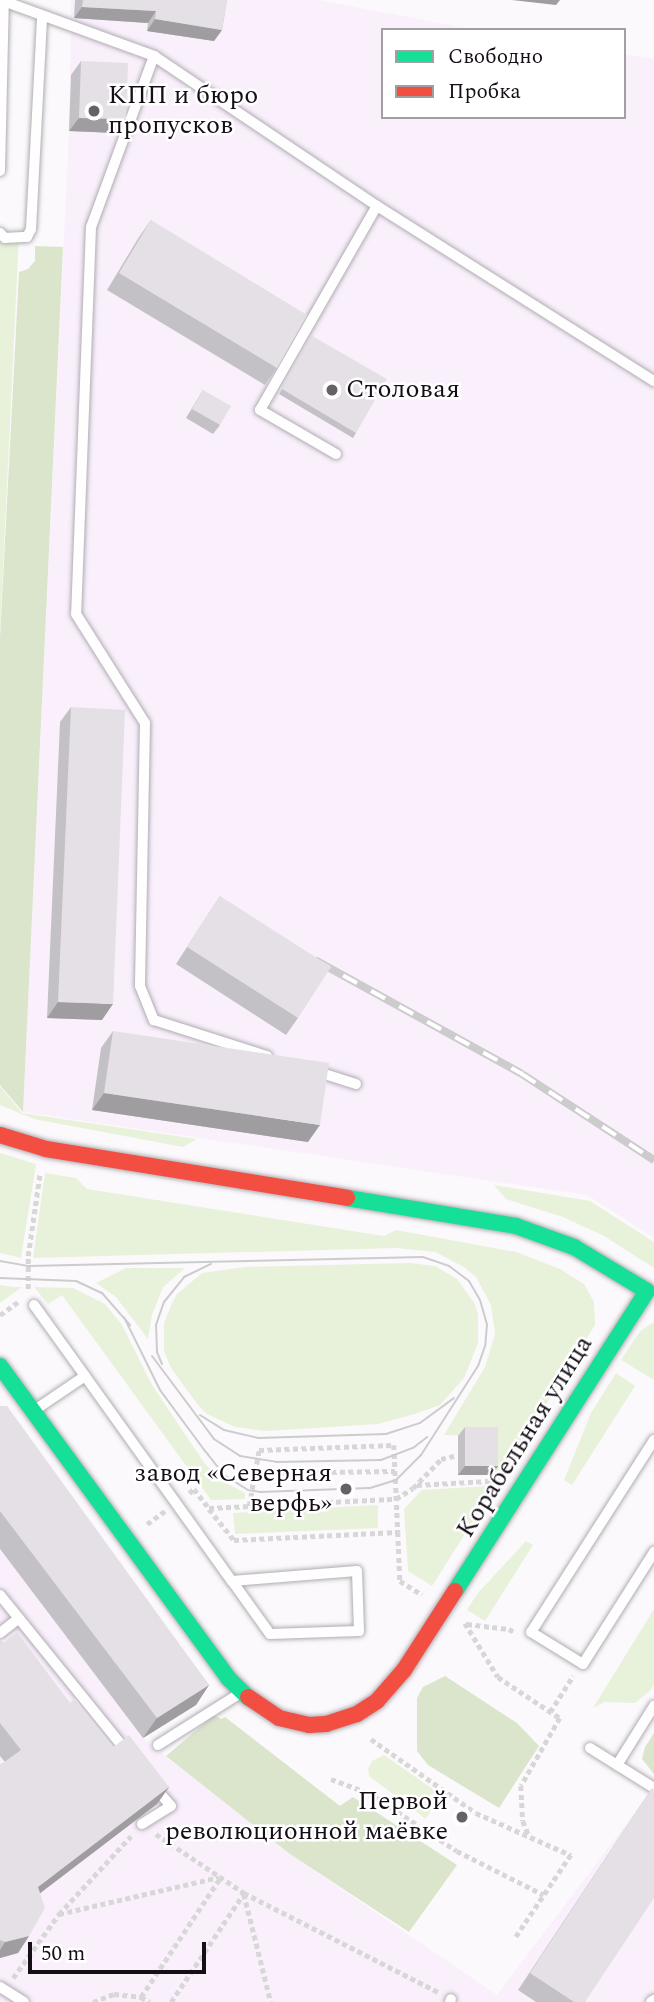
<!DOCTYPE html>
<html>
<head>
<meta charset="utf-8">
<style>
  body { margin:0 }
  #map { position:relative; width:654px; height:2002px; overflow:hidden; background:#fbf9fc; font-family:Spectral,serif }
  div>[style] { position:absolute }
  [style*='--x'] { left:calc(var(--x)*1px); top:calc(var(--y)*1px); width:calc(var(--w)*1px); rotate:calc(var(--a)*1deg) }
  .built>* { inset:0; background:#f9f0fc }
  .green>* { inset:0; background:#e8f2da }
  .forest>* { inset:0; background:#dae5cc }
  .path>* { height:4.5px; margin-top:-2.25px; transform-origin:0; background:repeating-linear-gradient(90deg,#d8d7d8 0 5px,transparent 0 8.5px) }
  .roads { filter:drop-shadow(0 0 2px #b1acb2) drop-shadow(0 0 2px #b1acb2) }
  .lane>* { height:10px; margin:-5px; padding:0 5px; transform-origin:5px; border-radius:5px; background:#fefeff }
  .fast>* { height:16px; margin:-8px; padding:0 8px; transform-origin:8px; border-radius:8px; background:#16e098 }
  .jam>* { height:16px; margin:-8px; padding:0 8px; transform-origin:8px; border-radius:8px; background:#f24e42 }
  .tram>* { height:2px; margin:-1px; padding:0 1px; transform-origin:1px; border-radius:1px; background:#cdcccd }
  .rail>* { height:8px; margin-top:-4px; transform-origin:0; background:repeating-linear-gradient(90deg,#fff 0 16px,#cdcccd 0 32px); box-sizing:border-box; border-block:2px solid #cdcccd }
  .wall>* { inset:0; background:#c4c1c6 }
  .shaded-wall>* { inset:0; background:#a09da1 }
  .building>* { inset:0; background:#e4e0e6 }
  .dots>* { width:19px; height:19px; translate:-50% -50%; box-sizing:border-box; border:4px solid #fff; border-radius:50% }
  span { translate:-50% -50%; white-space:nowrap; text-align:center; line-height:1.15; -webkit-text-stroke:5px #fff; paint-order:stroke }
  .poi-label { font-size:26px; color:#150e17 }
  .left { translate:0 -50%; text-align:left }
  .right { translate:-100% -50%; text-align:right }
  .street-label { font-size:26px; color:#150e17 }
  .legend { position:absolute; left:381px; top:28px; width:245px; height:91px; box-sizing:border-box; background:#fff; border:2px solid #a19fa2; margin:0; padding:9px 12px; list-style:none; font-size:21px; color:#150e17 }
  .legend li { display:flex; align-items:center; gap:14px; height:35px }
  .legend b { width:35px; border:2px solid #a19fa2 }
  .scale { position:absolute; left:28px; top:1942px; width:178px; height:32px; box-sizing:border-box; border:4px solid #150e17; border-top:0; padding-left:9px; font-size:21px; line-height:24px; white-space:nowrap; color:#150e17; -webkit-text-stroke:5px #fff; paint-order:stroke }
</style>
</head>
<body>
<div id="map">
  <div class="built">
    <i style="clip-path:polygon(71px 0,318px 0,477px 30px,383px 30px,383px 117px,624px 117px,624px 54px,654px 59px,654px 1238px,587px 1195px,23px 1112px,69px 131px)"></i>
    <i style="clip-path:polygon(0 1549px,143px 1738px,290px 1854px,497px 1995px,654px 1787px,654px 2002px,0 2002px)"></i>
  </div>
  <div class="green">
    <i style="clip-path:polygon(0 234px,19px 234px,0 633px)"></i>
    <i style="clip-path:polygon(0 1086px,22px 1113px,197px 1139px,183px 1147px,34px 1119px,0 1105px)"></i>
    <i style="clip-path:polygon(0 1153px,36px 1164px,21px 1258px,0 1253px)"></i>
    <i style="clip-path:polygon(45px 1173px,76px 1178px,87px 1189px,384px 1236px,396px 1230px,516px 1252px,560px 1269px,584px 1284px,594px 1302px,595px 1325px,499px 1481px,492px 1475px,491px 1436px,444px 1435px,485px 1367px,495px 1334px,491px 1305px,476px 1277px,464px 1267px,435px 1252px,396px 1248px,33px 1258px)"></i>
    <i style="clip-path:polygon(494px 1185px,590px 1201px,654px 1242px,654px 1268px,604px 1236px,563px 1217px,506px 1199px)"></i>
    <i style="clip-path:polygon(410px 1263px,435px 1266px,457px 1279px,475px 1304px,478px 1315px,478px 1343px,464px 1378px,440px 1405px,415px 1414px,378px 1424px,266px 1431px,235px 1427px,207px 1414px,197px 1404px,171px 1368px,164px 1351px,164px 1323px,172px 1303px,177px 1294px,202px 1273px,245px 1267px)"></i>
    <i style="clip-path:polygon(126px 1268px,185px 1268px,163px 1287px,152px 1315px,148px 1339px,116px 1297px,96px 1283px)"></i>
    <i style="clip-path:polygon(0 1285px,14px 1287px,22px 1287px,0 1303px)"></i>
    <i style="clip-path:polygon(34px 1287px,73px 1288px,105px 1304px,122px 1325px,152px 1385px,205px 1464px,226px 1483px,245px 1493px,245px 1499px,211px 1500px,62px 1295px,48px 1304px)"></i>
    <i style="clip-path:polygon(654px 1322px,654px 1380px,621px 1360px,640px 1331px)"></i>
    <i style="clip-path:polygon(616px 1373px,635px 1386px,572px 1485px,564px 1480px,591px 1413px)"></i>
    <i style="clip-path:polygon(488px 1486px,493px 1490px,432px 1586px,408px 1571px,404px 1509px,422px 1490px)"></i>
    <i style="clip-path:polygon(378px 1505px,378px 1528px,235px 1534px,233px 1513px)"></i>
    <i style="clip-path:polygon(526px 1541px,533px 1545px,485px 1621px,467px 1610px,477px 1594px)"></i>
    <i style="clip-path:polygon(654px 1609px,654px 1685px,650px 1691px,635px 1703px,605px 1702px,593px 1708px)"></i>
    <i style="clip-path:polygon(384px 1755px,440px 1794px,426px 1819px,369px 1776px,368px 1769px,372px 1761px)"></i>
  </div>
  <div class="forest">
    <i style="clip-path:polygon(35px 246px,63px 247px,23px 1112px,0 1085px,0 638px,19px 272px,28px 269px,35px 261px)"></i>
    <i style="clip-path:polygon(445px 1676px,517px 1723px,539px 1746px,499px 1808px,428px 1765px,417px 1751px,417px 1698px,423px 1687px)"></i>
    <i style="clip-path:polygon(214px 1715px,221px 1719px,225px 1717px,340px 1806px,353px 1797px,457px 1865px,409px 1932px,290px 1854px,166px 1756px)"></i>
    <i style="clip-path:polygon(654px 1733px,654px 1774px,642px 1759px,645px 1747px)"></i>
  </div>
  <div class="path">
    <i style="--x:28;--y:1289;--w:33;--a:-90"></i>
    <i style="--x:28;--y:1256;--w:84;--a:-81.8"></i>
    <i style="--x:0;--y:1315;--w:24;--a:-36"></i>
    <i style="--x:255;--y:1473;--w:140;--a:-0.8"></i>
    <i style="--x:417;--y:1485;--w:71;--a:-3.2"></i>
    <i style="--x:488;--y:1481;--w:8;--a:30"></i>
    <i style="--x:189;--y:1493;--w:6;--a:-39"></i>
    <i style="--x:194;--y:1489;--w:24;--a:52"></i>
    <i style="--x:209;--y:1508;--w:187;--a:-2.8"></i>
    <i style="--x:396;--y:1499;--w:20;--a:-33"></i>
    <i style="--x:413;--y:1488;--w:40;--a:-46"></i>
    <i style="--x:441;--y:1459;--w:17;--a:-13"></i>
    <i style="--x:249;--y:1506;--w:57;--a:-79.9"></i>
    <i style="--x:259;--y:1450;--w:135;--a:-2.1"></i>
    <i style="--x:394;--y:1445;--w:87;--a:87.4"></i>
    <i style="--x:209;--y:1509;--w:40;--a:51"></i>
    <i style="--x:234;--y:1540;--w:164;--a:-2.8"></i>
    <i style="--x:398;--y:1532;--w:49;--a:87.7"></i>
    <i style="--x:400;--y:1581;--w:26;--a:32"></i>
    <i style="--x:147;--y:1524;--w:22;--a:-36"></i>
    <i style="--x:465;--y:1623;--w:63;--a:58.6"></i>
    <i style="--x:498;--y:1677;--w:74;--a:33.5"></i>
    <i style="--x:560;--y:1718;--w:78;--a:119.8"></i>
    <i style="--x:521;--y:1786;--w:35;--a:87"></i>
    <i style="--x:523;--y:1821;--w:16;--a:68"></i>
    <i style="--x:467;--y:1624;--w:42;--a:6.8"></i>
    <i style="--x:509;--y:1629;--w:8;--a:30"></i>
    <i style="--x:550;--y:1712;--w:43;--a:-57.4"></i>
    <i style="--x:371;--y:1739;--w:128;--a:35.2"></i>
    <i style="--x:476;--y:1813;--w:104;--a:23.9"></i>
    <i style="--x:571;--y:1855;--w:99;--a:123.9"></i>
    <i style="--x:331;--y:1779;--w:40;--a:20.2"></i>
    <i style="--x:369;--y:1793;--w:105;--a:33.4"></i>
    <i style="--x:457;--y:1851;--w:97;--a:26.8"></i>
    <i style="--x:156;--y:1834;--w:106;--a:33.8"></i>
    <i style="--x:244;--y:1893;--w:218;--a:27"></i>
    <i style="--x:244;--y:1894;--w:111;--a:76"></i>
    <i style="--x:59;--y:1914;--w:106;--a:-47.3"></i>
    <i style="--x:13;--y:1978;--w:79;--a:-54.3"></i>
    <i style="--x:59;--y:1914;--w:164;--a:-13"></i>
    <i style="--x:141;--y:1997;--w:143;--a:-56.4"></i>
    <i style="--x:93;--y:2002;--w:22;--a:-21"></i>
    <i style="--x:114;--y:1994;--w:27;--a:6"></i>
    <i style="--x:141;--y:1997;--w:10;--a:29"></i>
    <i style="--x:171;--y:2002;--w:131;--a:-56.2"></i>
  </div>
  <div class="roads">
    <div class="lane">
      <i style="--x:6;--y:2;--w:158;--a:20"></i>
      <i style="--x:154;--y:56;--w:269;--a:33.9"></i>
      <i style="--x:377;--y:206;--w:328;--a:32.3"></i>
      <i style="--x:154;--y:56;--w:182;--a:110.2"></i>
      <i style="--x:91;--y:227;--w:387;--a:92.2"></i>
      <i style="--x:76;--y:614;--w:129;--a:57.7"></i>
      <i style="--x:145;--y:723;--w:263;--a:91.1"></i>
      <i style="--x:140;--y:986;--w:37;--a:68"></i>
      <i style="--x:154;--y:1020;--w:119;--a:17.7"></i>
      <i style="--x:0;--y:171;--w:171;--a:-88.7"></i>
      <i style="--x:0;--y:233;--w:7;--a:45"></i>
      <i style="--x:5;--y:238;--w:22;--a:-3"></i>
      <i style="--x:27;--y:237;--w:9;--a:-63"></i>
      <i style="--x:31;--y:229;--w:213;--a:-87"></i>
      <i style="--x:336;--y:454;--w:88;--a:-149.9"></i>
      <i style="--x:260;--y:410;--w:235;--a:-60.2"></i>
      <i style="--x:315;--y:1071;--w:43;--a:17.6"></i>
      <i style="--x:34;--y:1305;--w:87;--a:54.3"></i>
      <i style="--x:85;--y:1376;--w:60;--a:145.8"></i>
      <i style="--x:85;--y:1376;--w:252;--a:54.4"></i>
      <i style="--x:232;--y:1581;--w:125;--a:-4.6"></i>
      <i style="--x:357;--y:1571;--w:60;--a:88.1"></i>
      <i style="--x:359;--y:1631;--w:89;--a:178.1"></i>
      <i style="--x:270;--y:1634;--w:65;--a:-125.6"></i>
      <i style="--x:654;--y:1440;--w:228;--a:122.6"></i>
      <i style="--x:531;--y:1632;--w:61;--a:31.6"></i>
      <i style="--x:583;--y:1664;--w:133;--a:-57.6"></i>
      <i style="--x:0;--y:1595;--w:203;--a:51"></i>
      <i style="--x:0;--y:1633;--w:24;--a:-38"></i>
      <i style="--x:158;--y:1745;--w:96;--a:-32.2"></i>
      <i style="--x:590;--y:1748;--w:75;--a:32"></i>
      <i style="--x:617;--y:1765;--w:70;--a:-57.9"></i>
      <i style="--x:142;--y:1824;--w:34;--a:-32"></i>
      <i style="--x:171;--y:1806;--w:28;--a:-131"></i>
      <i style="--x:0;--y:1987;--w:28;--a:32"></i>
      <i style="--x:450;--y:2002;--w:3;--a:-72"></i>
      <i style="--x:651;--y:2002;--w:4;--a:-34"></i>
    </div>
    <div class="fast">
      <i style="--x:347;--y:1198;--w:171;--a:9.4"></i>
      <i style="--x:516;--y:1226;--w:62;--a:19.9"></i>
      <i style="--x:574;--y:1247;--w:85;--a:31.1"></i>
      <i style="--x:647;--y:1291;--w:356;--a:122.6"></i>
      <i style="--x:0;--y:1366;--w:386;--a:53.8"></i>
      <i style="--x:228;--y:1678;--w:28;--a:44"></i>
    </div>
    <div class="jam">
      <i style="--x:0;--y:1135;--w:48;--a:16.9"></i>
      <i style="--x:46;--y:1149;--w:305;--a:9.2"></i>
      <i style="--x:248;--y:1697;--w:37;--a:34"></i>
      <i style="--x:279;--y:1718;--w:31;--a:13"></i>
      <i style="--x:309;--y:1725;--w:17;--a:-3"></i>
      <i style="--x:326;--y:1724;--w:33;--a:-18"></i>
      <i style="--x:357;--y:1714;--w:24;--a:-33"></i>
      <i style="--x:377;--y:1701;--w:41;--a:-48.9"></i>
      <i style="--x:404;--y:1670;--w:94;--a:-57.2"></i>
    </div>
  </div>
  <div class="tram">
    <i style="--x:0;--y:1261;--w:28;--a:10"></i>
    <i style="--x:28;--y:1266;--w:395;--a:-1.3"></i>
    <i style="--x:423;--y:1257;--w:28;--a:19"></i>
    <i style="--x:449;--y:1266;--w:25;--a:37"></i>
    <i style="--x:469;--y:1281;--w:22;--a:60"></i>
    <i style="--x:480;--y:1300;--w:26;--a:74"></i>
    <i style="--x:487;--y:1325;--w:21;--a:95"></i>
    <i style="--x:485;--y:1346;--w:21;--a:109"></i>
    <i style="--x:478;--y:1366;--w:106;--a:122.6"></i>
    <i style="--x:421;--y:1455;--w:35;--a:135"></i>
    <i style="--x:396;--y:1480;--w:28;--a:163"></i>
    <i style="--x:369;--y:1488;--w:109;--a:177.9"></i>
    <i style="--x:260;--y:1492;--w:12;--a:-171"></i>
    <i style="--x:248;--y:1490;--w:28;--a:-148"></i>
    <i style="--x:224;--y:1475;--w:31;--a:-128"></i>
    <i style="--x:205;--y:1451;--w:76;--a:-126.4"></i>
    <i style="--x:160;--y:1390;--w:81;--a:-116.3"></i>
    <i style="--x:0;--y:1278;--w:76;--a:2.3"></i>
    <i style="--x:76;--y:1281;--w:29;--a:25"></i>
    <i style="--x:102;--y:1293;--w:43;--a:48.8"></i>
    <i style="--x:152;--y:1356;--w:104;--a:53.2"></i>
    <i style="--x:214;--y:1439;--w:31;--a:33"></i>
    <i style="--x:240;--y:1456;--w:36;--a:9"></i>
    <i style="--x:276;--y:1462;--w:105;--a:-1.1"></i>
    <i style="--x:381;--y:1460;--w:34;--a:-21"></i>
    <i style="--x:413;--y:1448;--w:18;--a:-38"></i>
    <i style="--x:162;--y:1364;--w:13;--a:-113"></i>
    <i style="--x:157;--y:1352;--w:27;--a:-92"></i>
    <i style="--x:156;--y:1325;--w:24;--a:-71"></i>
    <i style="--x:164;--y:1302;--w:32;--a:-51"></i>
    <i style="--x:184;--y:1277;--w:30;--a:-26"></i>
    <i style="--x:200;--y:1415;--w:28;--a:32"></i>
    <i style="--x:224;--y:1430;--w:35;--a:13"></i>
    <i style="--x:258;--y:1438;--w:128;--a:-1.8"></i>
    <i style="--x:386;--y:1434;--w:36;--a:-18"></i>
    <i style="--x:420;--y:1423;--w:42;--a:-36.3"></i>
  </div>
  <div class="rail">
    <i style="--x:315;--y:960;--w:236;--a:28.8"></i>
    <i style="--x:522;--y:1074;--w:158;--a:33.1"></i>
  </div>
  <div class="wall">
    <i style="clip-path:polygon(75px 0,227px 0,222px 30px,214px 41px,147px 31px,148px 23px,74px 18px)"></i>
    <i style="clip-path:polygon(81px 61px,116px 133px,69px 131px,71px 75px)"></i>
    <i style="clip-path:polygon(151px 220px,277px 368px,265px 385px,107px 290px,139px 237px)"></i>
    <i style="clip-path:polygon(312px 336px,356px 433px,353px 438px,279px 394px)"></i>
    <i style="clip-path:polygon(203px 390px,220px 425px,213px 434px,186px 418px)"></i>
    <i style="clip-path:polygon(71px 707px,102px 1020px,47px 1018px,60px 722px)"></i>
    <i style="clip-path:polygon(220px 896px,298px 1018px,286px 1035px,176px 964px)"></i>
    <i style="clip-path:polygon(113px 1031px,308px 1142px,92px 1110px,101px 1048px)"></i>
    <i style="clip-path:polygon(0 1406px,209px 1685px,196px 1705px,143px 1738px,0 1549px)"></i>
    <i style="clip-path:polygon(465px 1427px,498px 1466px,492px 1475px,458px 1475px,458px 1436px)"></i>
    <i style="clip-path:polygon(0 1641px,70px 1703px,112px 1748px,169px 1787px,157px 1804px,40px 1893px,29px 1936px,18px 1953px,0 1958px,0 1765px,5px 1762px,0 1756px)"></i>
    <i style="clip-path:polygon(652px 1788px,585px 2002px,536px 2002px,518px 1990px)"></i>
  </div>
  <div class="shaded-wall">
    <i style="clip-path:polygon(512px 0,560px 0,556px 5px)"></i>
    <i style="clip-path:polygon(82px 7px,156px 11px,148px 23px,74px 18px)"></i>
    <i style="clip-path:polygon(155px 19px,222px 30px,214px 41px,147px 31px)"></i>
    <i style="clip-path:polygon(79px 118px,126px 119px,116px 133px,69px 131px)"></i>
    <i style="clip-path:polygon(58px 1002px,113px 1004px,102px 1020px,47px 1018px)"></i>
    <i style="clip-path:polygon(104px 1093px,320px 1125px,308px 1142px,92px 1110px)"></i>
    <i style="clip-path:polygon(465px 1466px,498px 1466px,492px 1475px,458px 1475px)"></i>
    <i style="clip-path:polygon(209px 1685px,196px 1705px,143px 1738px,157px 1718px)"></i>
    <i style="clip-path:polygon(169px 1787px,157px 1804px,26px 1904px,38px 1887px)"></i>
    <i style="clip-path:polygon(29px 1936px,18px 1953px,0 1958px,0 1950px,5px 1942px)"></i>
  </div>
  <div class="building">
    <i style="clip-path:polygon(83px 0,227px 0,222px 30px,155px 19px,156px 11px,82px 7px)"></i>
    <i style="clip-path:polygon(81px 61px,128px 63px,126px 119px,79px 118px)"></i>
    <i style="clip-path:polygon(151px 220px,307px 315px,277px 368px,119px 273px)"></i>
    <i style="clip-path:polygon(312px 336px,387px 379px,356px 433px,282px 389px)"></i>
    <i style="clip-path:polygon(203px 390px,231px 406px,220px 425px,192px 409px)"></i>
    <i style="clip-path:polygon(71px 707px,125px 710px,113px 1004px,58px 1002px)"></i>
    <i style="clip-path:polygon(220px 896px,331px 967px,298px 1018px,187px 947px)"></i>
    <i style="clip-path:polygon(113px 1031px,329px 1063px,320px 1125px,104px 1093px)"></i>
    <i style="clip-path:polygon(0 1406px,7px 1406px,209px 1685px,157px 1718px,0 1511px)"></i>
    <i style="clip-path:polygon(465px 1427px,498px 1427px,498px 1466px,465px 1466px)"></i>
    <i style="clip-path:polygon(17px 1632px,70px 1703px,75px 1698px,112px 1748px,129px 1735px,169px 1787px,38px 1887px,45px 1908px,29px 1936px,5px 1942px,0 1940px,0 1765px,21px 1750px,0 1723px,0 1641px,2px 1644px)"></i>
    <i style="clip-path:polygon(652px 1788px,654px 1790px,654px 1898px,585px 2002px,574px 2002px,530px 1973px)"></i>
  </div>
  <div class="dots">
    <i style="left:94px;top:111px;background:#666067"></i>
    <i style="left:332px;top:390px;background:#666067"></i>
    <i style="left:346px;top:1489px;background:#666067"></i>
    <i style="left:462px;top:1817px;background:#666067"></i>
  </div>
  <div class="poi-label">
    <span class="left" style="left:108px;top:111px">КПП и бюро<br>пропусков</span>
    <span class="left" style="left:346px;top:390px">Столовая</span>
    <span class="right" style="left:332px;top:1489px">завод «Северная<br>верфь»</span>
    <span class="right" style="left:448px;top:1817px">Первой<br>революционной маёвке</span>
  </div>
  <div class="street-label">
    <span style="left:525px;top:1437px;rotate:-58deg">Корабельная улица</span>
  </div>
  <ul class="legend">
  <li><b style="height:9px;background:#16e098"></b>Свободно</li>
  <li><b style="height:9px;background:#f24e42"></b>Пробка</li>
  </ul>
  <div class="scale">50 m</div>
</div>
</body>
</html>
